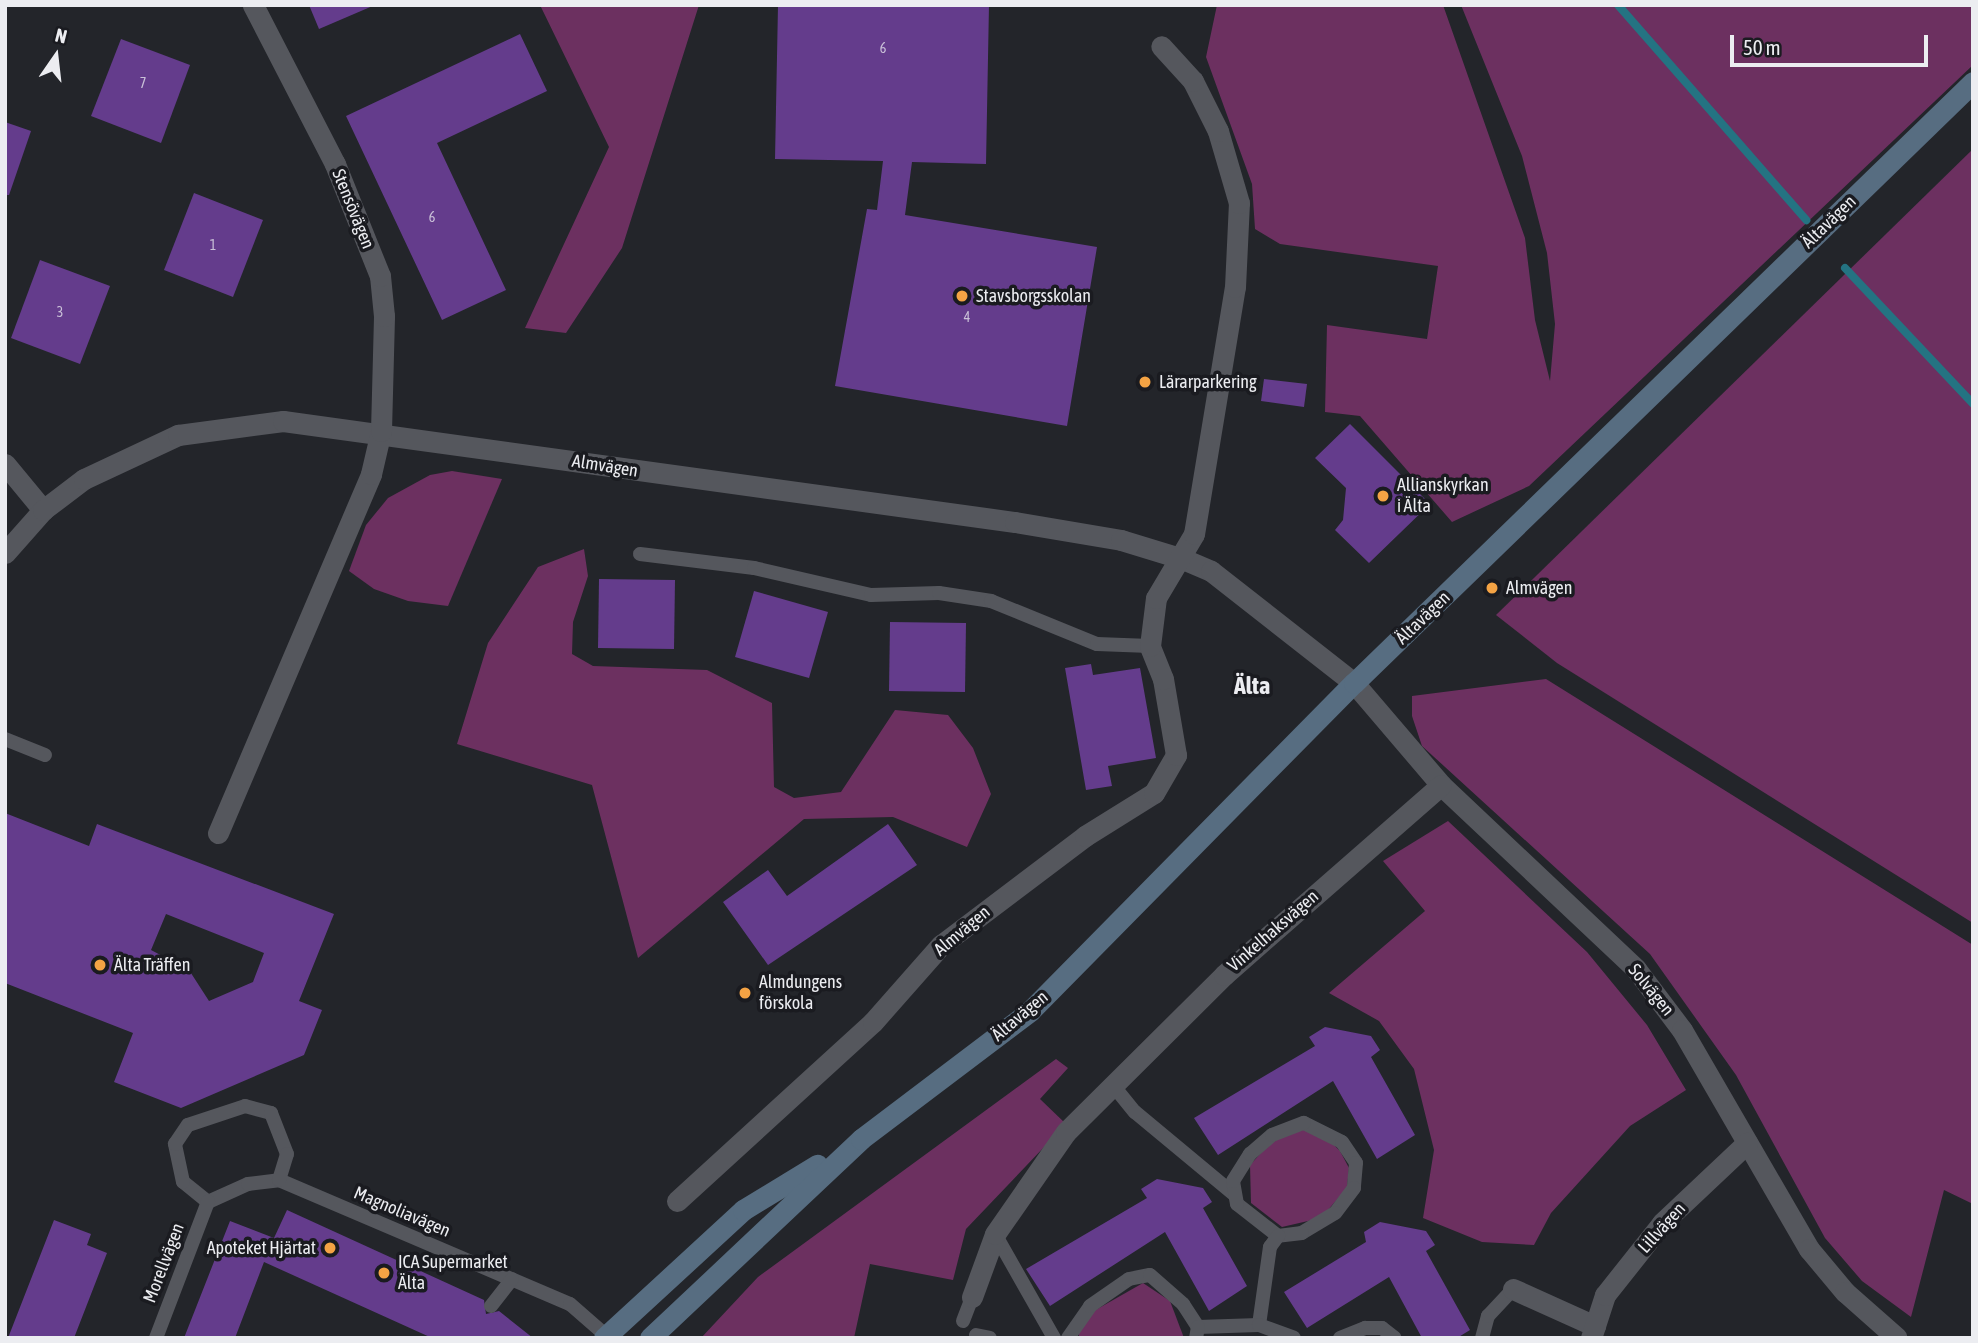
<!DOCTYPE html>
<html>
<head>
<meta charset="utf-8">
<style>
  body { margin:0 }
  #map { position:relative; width:1978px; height:1343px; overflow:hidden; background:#23252a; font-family:"Asap Condensed",sans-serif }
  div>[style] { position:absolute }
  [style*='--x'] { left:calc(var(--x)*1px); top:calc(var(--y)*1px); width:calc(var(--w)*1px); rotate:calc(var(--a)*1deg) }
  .green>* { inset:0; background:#6c3060 }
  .stream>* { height:8px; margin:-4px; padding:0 4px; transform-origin:4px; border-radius:4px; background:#247382 }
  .building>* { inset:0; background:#643c8c }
  .lane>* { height:14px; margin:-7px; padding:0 7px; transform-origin:7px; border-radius:7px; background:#55575d }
  .street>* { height:21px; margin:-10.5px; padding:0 10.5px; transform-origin:10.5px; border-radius:10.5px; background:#55575d }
  .secondary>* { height:21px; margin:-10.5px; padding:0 10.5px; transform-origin:10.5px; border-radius:10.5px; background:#576d81 }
  .dots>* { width:19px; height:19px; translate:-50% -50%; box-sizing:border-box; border:4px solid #1a1b20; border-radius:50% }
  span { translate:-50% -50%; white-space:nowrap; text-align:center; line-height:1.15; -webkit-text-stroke:7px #1a1b20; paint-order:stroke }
  .number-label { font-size:14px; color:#cac1d8 }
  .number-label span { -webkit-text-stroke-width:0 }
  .street-label { font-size:18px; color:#ecedf1 }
  .poi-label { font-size:18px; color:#ecedf1 }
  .left { translate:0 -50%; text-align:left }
  .right { translate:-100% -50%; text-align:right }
  .district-label { font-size:24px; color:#ecedf1; font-weight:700 }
  .frame { position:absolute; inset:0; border:7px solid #ecedf1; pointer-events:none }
  .north { position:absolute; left:21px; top:21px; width:70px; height:70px; -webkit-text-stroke:5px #1a1b20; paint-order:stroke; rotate:14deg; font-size:19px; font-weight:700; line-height:28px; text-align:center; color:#ecedf1 }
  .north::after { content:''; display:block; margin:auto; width:24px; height:32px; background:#ecedf1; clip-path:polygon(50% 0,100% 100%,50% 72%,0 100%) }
  .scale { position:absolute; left:1730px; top:35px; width:198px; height:32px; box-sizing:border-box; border:4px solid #ecedf1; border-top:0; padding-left:9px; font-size:21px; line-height:24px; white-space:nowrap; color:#ecedf1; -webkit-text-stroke:5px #1a1b20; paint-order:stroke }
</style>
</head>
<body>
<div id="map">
  <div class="green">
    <i style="clip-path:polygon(540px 5px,699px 5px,622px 248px,566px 333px,525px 328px,609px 147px)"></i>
    <i style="clip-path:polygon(1217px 5px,1443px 5px,1525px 238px,1535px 320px,1550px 381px,1555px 324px,1547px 253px,1522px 156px,1461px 5px,1973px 5px,1973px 65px,1529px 486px,1452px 522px,1360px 416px,1325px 412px,1327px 325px,1427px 339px,1438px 266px,1280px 244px,1255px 229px,1252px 184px,1206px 57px)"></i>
    <i style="clip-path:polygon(1973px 149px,1973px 923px,1557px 663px,1496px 615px)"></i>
    <i style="clip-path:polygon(452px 471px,502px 479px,448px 606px,408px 601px,374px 589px,349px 571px,366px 525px,388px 498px,430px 475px)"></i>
    <i style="clip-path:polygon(584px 549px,588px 576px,573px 622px,572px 654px,593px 666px,707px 670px,772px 703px,774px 787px,794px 798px,841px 792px,895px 710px,948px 715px,973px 748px,991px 794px,967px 847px,893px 817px,804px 819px,638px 958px,592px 785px,457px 744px,488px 643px,538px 567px)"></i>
    <i style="clip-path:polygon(1546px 679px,1973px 945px,1973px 1204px,1944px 1190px,1911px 1317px,1862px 1281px,1825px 1238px,1736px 1075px,1650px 954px,1422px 746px,1412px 716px,1412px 696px)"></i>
    <i style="clip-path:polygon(1448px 821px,1587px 952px,1647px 1025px,1686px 1090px,1630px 1126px,1551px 1213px,1534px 1245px,1482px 1242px,1423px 1218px,1434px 1150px,1414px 1069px,1379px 1021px,1329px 993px,1425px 911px,1383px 861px)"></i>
    <i style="clip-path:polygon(1056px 1059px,1068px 1068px,1040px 1099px,1066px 1124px,966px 1229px,953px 1280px,870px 1264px,854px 1338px,701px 1338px,758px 1277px)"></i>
    <i style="clip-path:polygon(1301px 1128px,1326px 1137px,1340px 1151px,1349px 1168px,1347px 1188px,1321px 1218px,1282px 1227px,1251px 1203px,1250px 1165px,1273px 1140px)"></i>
    <i style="clip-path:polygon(1143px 1283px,1170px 1301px,1184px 1338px,1079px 1338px,1079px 1328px,1092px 1312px)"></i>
  </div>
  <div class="stream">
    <i style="--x:1618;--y:5;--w:286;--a:48.8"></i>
    <i style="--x:1845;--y:268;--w:187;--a:46.7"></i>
  </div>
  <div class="building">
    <i style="clip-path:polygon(309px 5px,375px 5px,319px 29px)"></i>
    <i style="clip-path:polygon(778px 5px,989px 5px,986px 164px,912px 162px,905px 215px,1097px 247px,1067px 426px,835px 386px,867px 209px,877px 210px,883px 161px,775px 159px)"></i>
    <i style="clip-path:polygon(520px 34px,547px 91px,437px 143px,506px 290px,442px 320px,346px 116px)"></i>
    <i style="clip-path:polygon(121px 39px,190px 65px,161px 143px,91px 116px)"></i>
    <i style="clip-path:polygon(5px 122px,31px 131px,9px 195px,5px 195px)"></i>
    <i style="clip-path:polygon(194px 193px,263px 220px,233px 297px,164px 270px)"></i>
    <i style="clip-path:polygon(40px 260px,110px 286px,80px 364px,11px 338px)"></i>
    <i style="clip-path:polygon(1264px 379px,1307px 384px,1304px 407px,1261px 401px)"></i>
    <i style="clip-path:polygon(1350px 424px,1430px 504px,1369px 563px,1335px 530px,1343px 520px,1346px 488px,1315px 458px)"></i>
    <i style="clip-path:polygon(599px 579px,675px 580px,674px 649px,598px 648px)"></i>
    <i style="clip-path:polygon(754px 591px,828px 612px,809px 678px,735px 657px)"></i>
    <i style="clip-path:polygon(890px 622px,966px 623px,965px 692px,889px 691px)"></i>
    <i style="clip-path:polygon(1091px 664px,1093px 675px,1140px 668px,1156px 758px,1108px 766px,1112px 786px,1086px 790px,1065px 668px)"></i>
    <i style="clip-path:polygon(evenodd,5px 813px,89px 846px,97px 824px,334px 914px,299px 1001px,322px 1010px,304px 1055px,181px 1108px,114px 1082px,133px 1033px,5px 983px,5px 813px,166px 914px,264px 953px,253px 982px,209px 1001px,189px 970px,151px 950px,166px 914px)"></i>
    <i style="clip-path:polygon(888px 824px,917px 865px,768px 965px,723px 902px,768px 870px,787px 896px)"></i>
    <i style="clip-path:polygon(1325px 1027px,1371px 1036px,1380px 1050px,1371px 1057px,1415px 1135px,1377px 1159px,1333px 1081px,1218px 1155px,1194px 1118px,1315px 1046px,1309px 1037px)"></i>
    <i style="clip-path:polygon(1157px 1179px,1203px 1188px,1212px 1202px,1203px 1208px,1247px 1286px,1209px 1311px,1165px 1232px,1050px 1306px,1026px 1269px,1147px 1198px,1141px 1189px)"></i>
    <i style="clip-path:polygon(287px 1210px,484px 1300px,486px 1314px,499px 1311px,533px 1338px,432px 1338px,264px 1262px,235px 1338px,184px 1338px,230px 1221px,274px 1238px)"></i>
    <i style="clip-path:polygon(54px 1220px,91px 1234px,87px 1245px,107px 1253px,74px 1338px,8px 1338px)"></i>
    <i style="clip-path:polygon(1380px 1222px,1426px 1231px,1435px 1245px,1426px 1251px,1470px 1330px,1457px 1338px,1422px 1338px,1389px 1277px,1307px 1328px,1284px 1292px,1366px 1242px,1364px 1232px)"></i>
  </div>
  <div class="lane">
    <i style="--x:640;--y:554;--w:115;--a:7"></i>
    <i style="--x:754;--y:568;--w:120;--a:13"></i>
    <i style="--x:871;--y:595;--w:68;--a:-1.7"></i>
    <i style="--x:939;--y:593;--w:53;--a:8.7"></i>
    <i style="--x:991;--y:601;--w:114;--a:22.1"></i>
    <i style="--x:1097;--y:644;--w:53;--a:2.2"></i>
    <i style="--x:5;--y:739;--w:43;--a:21.8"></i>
    <i style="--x:1112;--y:1084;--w:36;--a:51"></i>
    <i style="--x:1135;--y:1112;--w:130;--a:39.7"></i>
    <i style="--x:1304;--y:1123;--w:42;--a:26.6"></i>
    <i style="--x:1342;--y:1142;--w:25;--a:56"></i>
    <i style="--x:1356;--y:1163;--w:25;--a:95"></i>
    <i style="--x:1354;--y:1188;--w:31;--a:127"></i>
    <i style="--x:1335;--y:1213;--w:39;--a:149"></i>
    <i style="--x:1302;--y:1233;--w:24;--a:173"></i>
    <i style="--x:1278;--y:1236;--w:52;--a:-142"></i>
    <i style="--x:1237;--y:1204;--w:23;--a:-100"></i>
    <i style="--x:1233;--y:1181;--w:32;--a:-58"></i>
    <i style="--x:1250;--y:1154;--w:29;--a:-41"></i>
    <i style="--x:1272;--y:1135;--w:34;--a:-21"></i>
    <i style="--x:208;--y:1202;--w:44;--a:-24.2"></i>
    <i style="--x:248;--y:1184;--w:31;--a:-7"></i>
    <i style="--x:279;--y:1180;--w:316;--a:23.1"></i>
    <i style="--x:570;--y:1304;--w:52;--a:41.1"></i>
    <i style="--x:208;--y:1202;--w:32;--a:-141"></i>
    <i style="--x:183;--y:1182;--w:39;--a:-102"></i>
    <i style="--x:175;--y:1144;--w:23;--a:-56"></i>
    <i style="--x:188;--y:1125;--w:60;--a:-18.4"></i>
    <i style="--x:245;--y:1106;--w:27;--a:15"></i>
    <i style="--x:271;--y:1113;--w:44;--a:68.7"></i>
    <i style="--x:287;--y:1154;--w:27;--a:107"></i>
    <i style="--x:995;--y:1234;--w:120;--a:60.4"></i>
    <i style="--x:491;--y:1306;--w:34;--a:-52"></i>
    <i style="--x:963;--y:1321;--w:26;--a:-69"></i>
    <i style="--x:1259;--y:1325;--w:79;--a:-82"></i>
    <i style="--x:1270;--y:1247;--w:14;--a:-54"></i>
    <i style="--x:1198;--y:1327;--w:61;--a:-1.9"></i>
    <i style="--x:1259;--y:1325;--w:37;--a:20"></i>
    <i style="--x:976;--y:1335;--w:14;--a:12"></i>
    <i style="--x:156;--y:1338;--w:146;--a:-69.1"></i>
    <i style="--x:1068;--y:1338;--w:39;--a:-55"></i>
    <i style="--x:1090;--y:1306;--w:47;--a:-34.7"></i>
    <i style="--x:1129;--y:1279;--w:21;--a:-11"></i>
    <i style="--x:1150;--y:1275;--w:44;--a:41.3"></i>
    <i style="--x:1183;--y:1304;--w:27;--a:57"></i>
    <i style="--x:1198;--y:1327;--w:11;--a:100"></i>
    <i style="--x:1340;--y:1338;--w:27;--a:-22"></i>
    <i style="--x:1365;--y:1328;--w:17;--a:0"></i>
    <i style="--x:1382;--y:1328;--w:16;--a:38"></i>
    <i style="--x:1482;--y:1338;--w:23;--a:-75"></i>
    <i style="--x:1488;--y:1316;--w:37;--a:-47"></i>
  </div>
  <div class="street">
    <i style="--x:5;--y:464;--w:60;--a:50.4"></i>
    <i style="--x:5;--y:553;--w:57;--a:-48.5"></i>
    <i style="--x:43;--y:510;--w:51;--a:-37.1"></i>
    <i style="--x:84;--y:479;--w:104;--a:-25.1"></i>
    <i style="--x:178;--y:435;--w:106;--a:-7.6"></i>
    <i style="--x:283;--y:421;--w:739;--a:7.86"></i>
    <i style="--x:1015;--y:522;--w:108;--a:9.6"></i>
    <i style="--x:1121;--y:540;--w:65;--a:17"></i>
    <i style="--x:1183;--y:559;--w:30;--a:23"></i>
    <i style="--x:1211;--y:571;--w:182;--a:38.1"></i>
    <i style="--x:1354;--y:683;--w:134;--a:49.5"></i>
    <i style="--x:1441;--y:785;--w:268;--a:43.3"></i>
    <i style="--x:1636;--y:969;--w:76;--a:53"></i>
    <i style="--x:1682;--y:1030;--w:253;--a:59.9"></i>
    <i style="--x:1809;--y:1249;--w:56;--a:50.1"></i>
    <i style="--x:1845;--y:1292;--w:69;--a:41.5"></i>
    <i style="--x:218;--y:833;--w:390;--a:-66.9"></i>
    <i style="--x:371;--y:474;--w:44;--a:-76.9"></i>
    <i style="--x:381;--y:431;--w:115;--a:-88.5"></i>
    <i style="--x:384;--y:316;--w:40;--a:-95.7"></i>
    <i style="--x:380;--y:276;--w:121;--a:-111.9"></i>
    <i style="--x:335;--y:164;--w:179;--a:-117.3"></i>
    <i style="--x:677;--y:1201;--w:265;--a:-42.4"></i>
    <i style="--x:873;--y:1022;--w:103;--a:-48.6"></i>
    <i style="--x:941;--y:945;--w:181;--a:-37.1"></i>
    <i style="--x:1085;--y:836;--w:81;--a:-31.9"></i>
    <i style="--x:1154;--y:793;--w:44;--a:-59.9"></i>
    <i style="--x:1176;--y:755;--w:77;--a:-99.7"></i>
    <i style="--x:1163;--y:679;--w:35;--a:-112"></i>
    <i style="--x:1150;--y:646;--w:48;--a:-82.9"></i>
    <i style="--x:1156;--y:598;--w:74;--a:-59.3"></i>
    <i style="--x:1194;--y:534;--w:250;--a:-80.6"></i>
    <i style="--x:1235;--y:287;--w:84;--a:-87.3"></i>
    <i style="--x:1239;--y:203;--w:75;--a:-106.3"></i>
    <i style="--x:1218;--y:131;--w:56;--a:-116.6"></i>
    <i style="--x:1193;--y:81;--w:47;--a:-132.4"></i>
    <i style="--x:1513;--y:1289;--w:90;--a:24.3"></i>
    <i style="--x:972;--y:1297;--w:67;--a:-69.9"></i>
    <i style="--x:995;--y:1234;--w:124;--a:-55.2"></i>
    <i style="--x:1066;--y:1132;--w:223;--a:-44.8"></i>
    <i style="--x:1224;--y:975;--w:288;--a:-41.2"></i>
    <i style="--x:1591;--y:1338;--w:45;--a:-72"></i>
    <i style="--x:1605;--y:1295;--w:92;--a:-51.6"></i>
    <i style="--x:1662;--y:1223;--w:117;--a:-43.3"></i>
  </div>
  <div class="secondary">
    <i style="--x:604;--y:1338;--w:189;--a:-42.6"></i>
    <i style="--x:743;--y:1210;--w:87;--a:-31.3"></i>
    <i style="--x:650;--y:1338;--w:290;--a:-43.3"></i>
    <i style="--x:861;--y:1139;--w:212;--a:-37.1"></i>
    <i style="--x:1030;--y:1011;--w:461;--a:-45.4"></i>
    <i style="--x:1354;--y:683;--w:863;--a:-44.15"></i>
  </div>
  <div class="dots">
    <i style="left:962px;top:296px;background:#f4a344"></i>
    <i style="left:1145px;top:382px;background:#f4a344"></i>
    <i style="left:1383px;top:496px;background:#f4a344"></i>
    <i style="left:1492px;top:588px;background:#f4a344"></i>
    <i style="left:100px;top:965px;background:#f4a344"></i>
    <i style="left:745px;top:993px;background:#f4a344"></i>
    <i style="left:330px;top:1248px;background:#f4a344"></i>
    <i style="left:384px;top:1273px;background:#f4a344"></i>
  </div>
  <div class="number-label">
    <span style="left:883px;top:48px">6</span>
    <span style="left:143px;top:83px">7</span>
    <span style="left:432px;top:217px">6</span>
    <span style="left:213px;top:245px">1</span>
    <span style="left:60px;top:312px">3</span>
    <span style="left:967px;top:317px">4</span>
  </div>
  <div class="street-label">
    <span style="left:353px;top:209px;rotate:68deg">Stensövägen</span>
    <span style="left:1829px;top:222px;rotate:-44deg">Ältavägen</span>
    <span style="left:605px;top:466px;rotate:9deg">Almvägen</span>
    <span style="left:1423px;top:618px;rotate:-44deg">Ältavägen</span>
    <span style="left:962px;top:931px;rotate:-40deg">Almvägen</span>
    <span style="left:1273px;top:931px;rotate:-41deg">Vinkelhaksvägen</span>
    <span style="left:1651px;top:990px;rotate:51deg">Solvägen</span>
    <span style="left:1020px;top:1016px;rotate:-40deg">Ältavägen</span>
    <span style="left:402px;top:1212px;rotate:23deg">Magnoliavägen</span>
    <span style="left:1662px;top:1228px;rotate:-48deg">Lillvägen</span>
    <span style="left:164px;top:1263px;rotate:-69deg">Morellvägen</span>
  </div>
  <div class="poi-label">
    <span class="left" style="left:976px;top:296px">Stavsborgsskolan</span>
    <span class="left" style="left:1159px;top:382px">Lärarparkering</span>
    <span class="left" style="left:1397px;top:496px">Allianskyrkan<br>i Älta</span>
    <span class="left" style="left:1506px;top:588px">Almvägen</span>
    <span class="left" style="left:114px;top:965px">Älta Träffen</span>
    <span class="left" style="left:759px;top:993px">Almdungens<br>förskola</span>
    <span class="right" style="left:316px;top:1248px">Apoteket Hjärtat</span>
    <span class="left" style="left:398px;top:1273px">ICA Supermarket<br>Älta</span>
  </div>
  <div class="district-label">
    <span style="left:1252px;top:686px">Älta</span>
  </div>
  <div class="frame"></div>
  <div class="north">N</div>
  <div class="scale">50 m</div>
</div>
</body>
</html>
